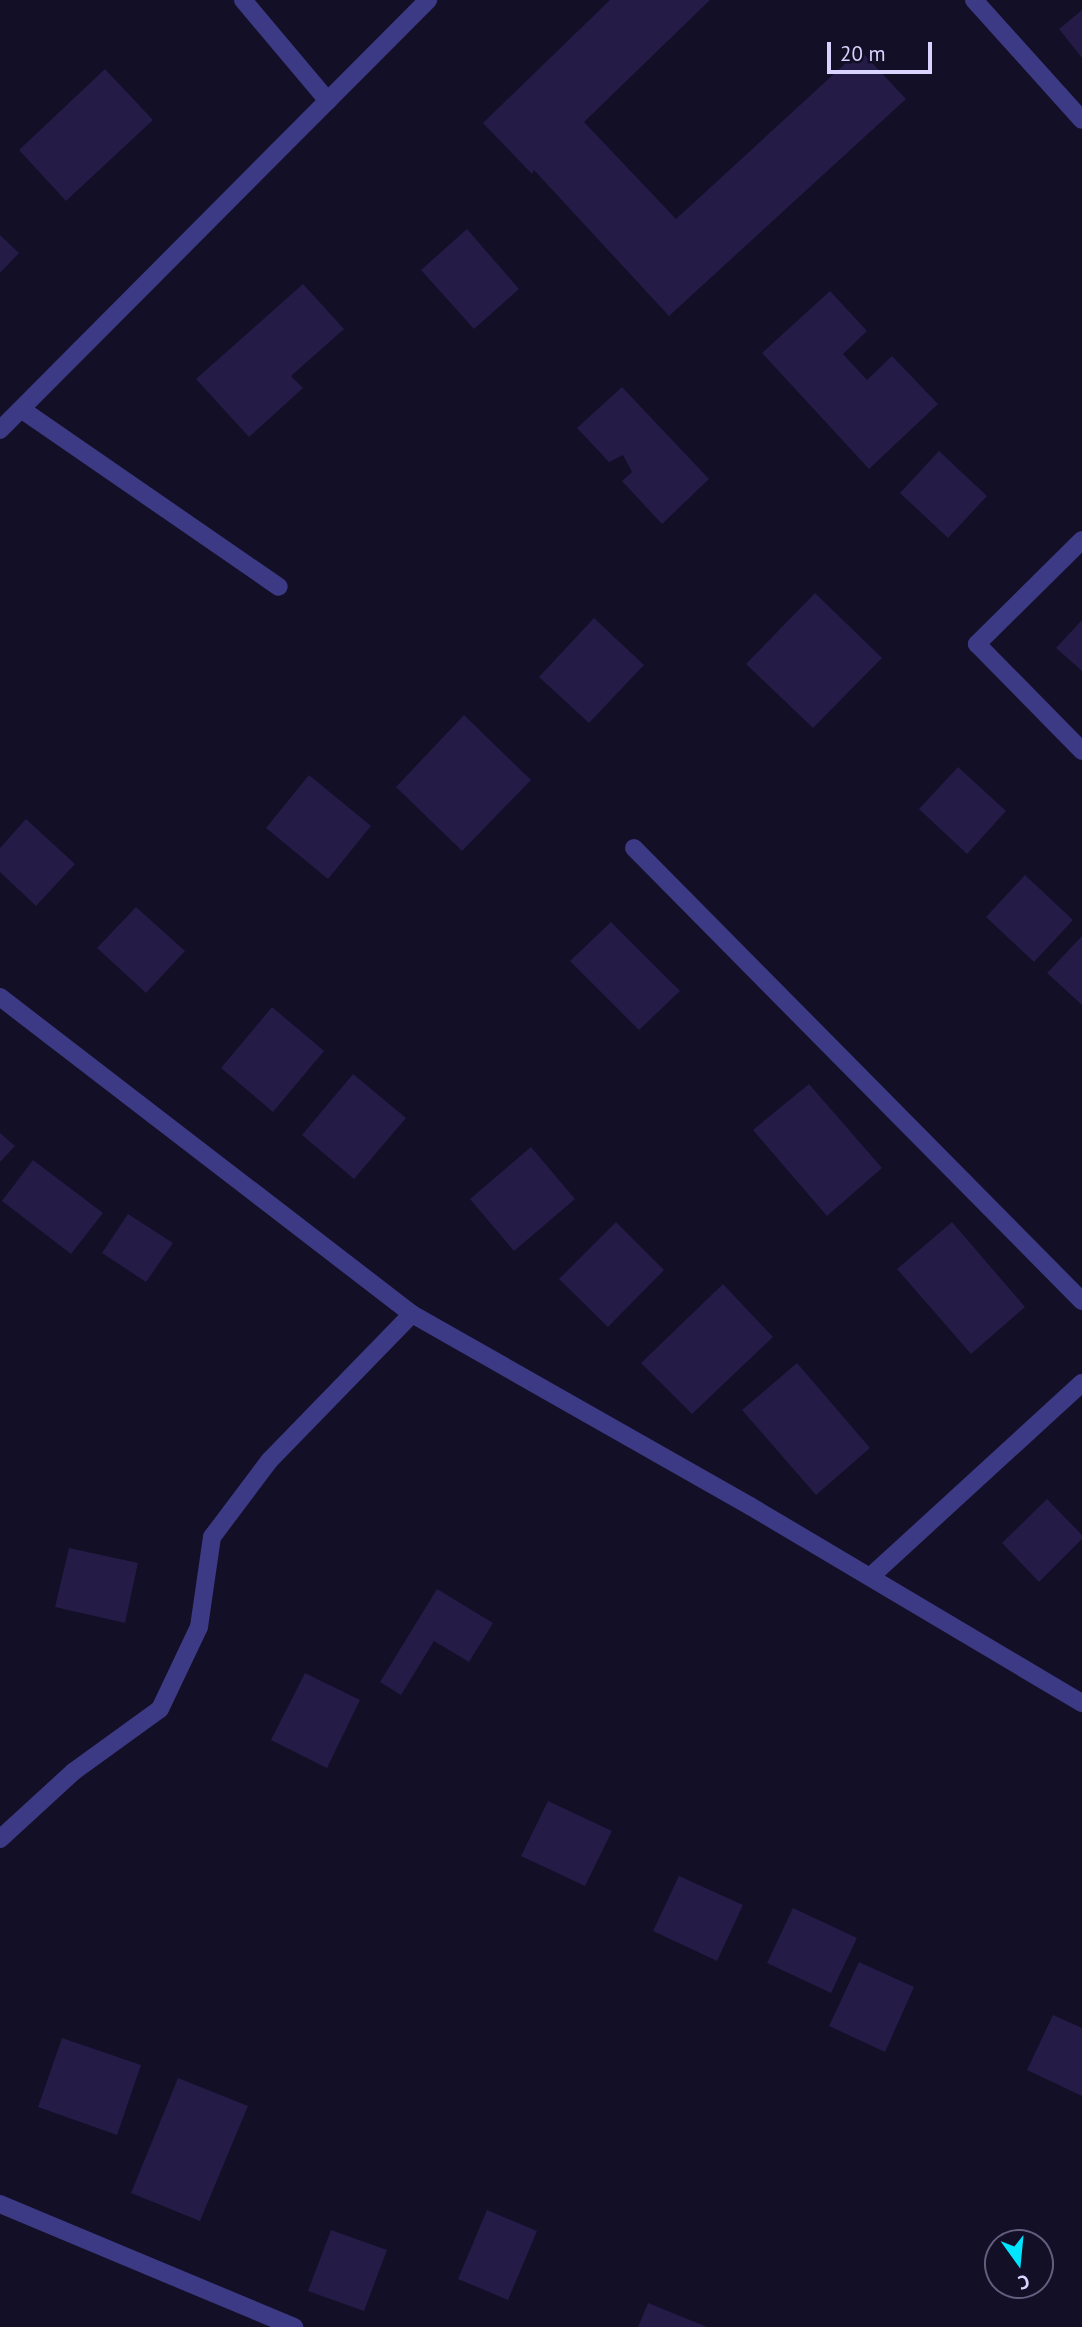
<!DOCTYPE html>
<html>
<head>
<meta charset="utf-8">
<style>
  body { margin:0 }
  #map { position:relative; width:1082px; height:2327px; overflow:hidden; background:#130f26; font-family:"PT Sans",sans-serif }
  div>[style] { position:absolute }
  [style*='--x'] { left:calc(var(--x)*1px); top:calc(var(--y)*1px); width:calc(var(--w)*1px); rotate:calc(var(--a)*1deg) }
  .building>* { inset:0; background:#241b47 }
  .minor>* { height:18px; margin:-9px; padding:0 9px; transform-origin:9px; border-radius:9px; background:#3d3a85 }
  .tertiary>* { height:18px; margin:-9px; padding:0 9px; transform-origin:9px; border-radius:9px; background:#3d3a85 }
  span { translate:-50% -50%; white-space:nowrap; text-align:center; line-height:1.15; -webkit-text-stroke:5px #130f26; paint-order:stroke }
  .north { position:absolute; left:984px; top:2229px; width:70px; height:70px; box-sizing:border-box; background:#130f26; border:2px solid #625e7d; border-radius:50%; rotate:165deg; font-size:19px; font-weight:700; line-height:28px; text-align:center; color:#d9d4ff }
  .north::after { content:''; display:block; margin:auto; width:24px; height:32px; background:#00e5ff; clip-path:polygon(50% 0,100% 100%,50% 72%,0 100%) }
  .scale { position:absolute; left:827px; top:42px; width:105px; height:32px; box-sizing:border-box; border:4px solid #d9d4ff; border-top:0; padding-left:9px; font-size:21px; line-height:24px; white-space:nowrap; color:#d9d4ff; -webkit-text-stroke:5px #130f26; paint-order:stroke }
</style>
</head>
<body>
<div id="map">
  <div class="building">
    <i style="clip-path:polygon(610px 0,710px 0,584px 122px,676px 219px,860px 50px,906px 99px,669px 316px,534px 170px,532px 174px,483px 123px)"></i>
    <i style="clip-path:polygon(1082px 10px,1082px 58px,1059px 29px)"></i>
    <i style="clip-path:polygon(105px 69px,153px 120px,66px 201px,19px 150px)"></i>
    <i style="clip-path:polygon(467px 229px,519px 289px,474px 329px,421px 270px)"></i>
    <i style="clip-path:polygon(0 235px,19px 253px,0 273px)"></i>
    <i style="clip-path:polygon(303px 284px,344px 329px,291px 376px,303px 388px,249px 437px,196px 379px)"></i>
    <i style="clip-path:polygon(830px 291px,867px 331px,843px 354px,867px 380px,892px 356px,938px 404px,869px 469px,762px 353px)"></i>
    <i style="clip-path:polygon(622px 387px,709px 479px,662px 524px,622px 481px,632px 472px,623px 455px,609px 462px,577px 428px)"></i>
    <i style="clip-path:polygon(939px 451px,987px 496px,948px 538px,900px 493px)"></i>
    <i style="clip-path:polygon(815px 593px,882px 658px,813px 728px,746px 664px)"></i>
    <i style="clip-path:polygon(594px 618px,644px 665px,589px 723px,539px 677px)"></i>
    <i style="clip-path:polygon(1082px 620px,1082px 671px,1056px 648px)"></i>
    <i style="clip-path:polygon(464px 715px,531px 780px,462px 851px,396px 787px)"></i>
    <i style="clip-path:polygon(958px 767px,1006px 811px,967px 854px,919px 809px)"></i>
    <i style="clip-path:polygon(309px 775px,371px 826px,328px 879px,266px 828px)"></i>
    <i style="clip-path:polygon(26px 819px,75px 864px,36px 906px,0 872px,0 848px)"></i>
    <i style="clip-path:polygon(1025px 875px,1073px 920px,1034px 962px,986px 917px)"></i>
    <i style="clip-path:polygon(136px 907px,185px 951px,146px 993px,97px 948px)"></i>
    <i style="clip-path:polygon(611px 922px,680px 991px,639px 1030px,570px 961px)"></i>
    <i style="clip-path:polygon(1082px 936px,1082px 1005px,1047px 973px)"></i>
    <i style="clip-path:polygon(272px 1007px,324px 1051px,273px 1112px,221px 1068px)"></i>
    <i style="clip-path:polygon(353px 1074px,406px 1118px,354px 1179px,302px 1135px)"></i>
    <i style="clip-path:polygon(809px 1084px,882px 1168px,827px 1216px,753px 1130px)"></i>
    <i style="clip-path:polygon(0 1133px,15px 1146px,0 1162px)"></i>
    <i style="clip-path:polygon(531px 1147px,575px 1199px,514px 1251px,470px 1199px)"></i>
    <i style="clip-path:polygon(33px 1160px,103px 1213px,71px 1254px,2px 1201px)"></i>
    <i style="clip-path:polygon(128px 1214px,173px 1243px,146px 1282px,102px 1253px)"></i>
    <i style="clip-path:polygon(616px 1222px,664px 1270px,608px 1327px,559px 1279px)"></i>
    <i style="clip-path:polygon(952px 1222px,1025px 1307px,971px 1354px,897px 1269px)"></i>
    <i style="clip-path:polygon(723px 1284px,773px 1337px,692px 1414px,641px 1363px)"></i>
    <i style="clip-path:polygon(797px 1363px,870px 1448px,816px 1495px,742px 1410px)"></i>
    <i style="clip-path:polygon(1047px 1499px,1082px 1535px,1082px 1539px,1039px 1582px,1002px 1543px)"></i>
    <i style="clip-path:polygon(69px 1548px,138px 1563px,125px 1623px,55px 1607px)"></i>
    <i style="clip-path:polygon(437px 1589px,493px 1623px,469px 1662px,434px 1641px,401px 1695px,380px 1682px)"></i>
    <i style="clip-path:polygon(305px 1673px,360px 1700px,327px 1768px,271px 1740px)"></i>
    <i style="clip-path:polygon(548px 1801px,612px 1831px,585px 1886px,521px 1856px)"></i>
    <i style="clip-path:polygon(679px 1876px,743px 1905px,717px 1961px,653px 1931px)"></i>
    <i style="clip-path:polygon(793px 1908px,857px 1938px,831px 1993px,767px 1963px)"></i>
    <i style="clip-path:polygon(859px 1962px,914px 1987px,885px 2052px,829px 2026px)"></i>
    <i style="clip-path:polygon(1053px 2015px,1082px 2028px,1082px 2096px,1027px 2070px)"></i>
    <i style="clip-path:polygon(62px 2038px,141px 2065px,117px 2135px,38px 2107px)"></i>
    <i style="clip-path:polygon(178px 2078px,248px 2106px,200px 2221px,131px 2193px)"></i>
    <i style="clip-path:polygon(487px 2210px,537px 2231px,508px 2300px,458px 2279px)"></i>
    <i style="clip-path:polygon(331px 2230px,387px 2250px,364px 2311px,308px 2291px)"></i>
    <i style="clip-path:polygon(648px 2303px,707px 2327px,638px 2327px)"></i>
  </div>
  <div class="minor">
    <i style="--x:243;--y:0;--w:132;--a:49.9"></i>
    <i style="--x:974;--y:0;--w:161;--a:48"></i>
    <i style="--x:21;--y:409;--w:313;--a:34.6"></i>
    <i style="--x:0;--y:430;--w:607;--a:-45.13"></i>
    <i style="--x:1082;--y:540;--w:148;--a:135.3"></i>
    <i style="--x:977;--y:644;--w:150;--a:45.5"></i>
    <i style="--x:634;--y:848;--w:637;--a:45.32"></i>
    <i style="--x:870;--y:1577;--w:287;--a:-42.5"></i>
    <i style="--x:0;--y:1839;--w:99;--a:-42.5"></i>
    <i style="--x:73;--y:1772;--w:107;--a:-35.9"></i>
    <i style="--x:160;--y:1709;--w:91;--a:-64.6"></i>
    <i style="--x:199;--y:1627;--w:91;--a:-81.8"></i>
    <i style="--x:212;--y:1537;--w:95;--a:-53.1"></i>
    <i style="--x:269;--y:1461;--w:205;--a:-45.8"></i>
    <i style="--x:0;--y:2204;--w:319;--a:22.7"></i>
  </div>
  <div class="tertiary">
    <i style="--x:0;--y:997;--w:520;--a:37.58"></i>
    <i style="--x:412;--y:1314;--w:389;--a:29.6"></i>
    <i style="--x:750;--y:1506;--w:386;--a:30.7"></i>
  </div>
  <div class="north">С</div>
  <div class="scale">20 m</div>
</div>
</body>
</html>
